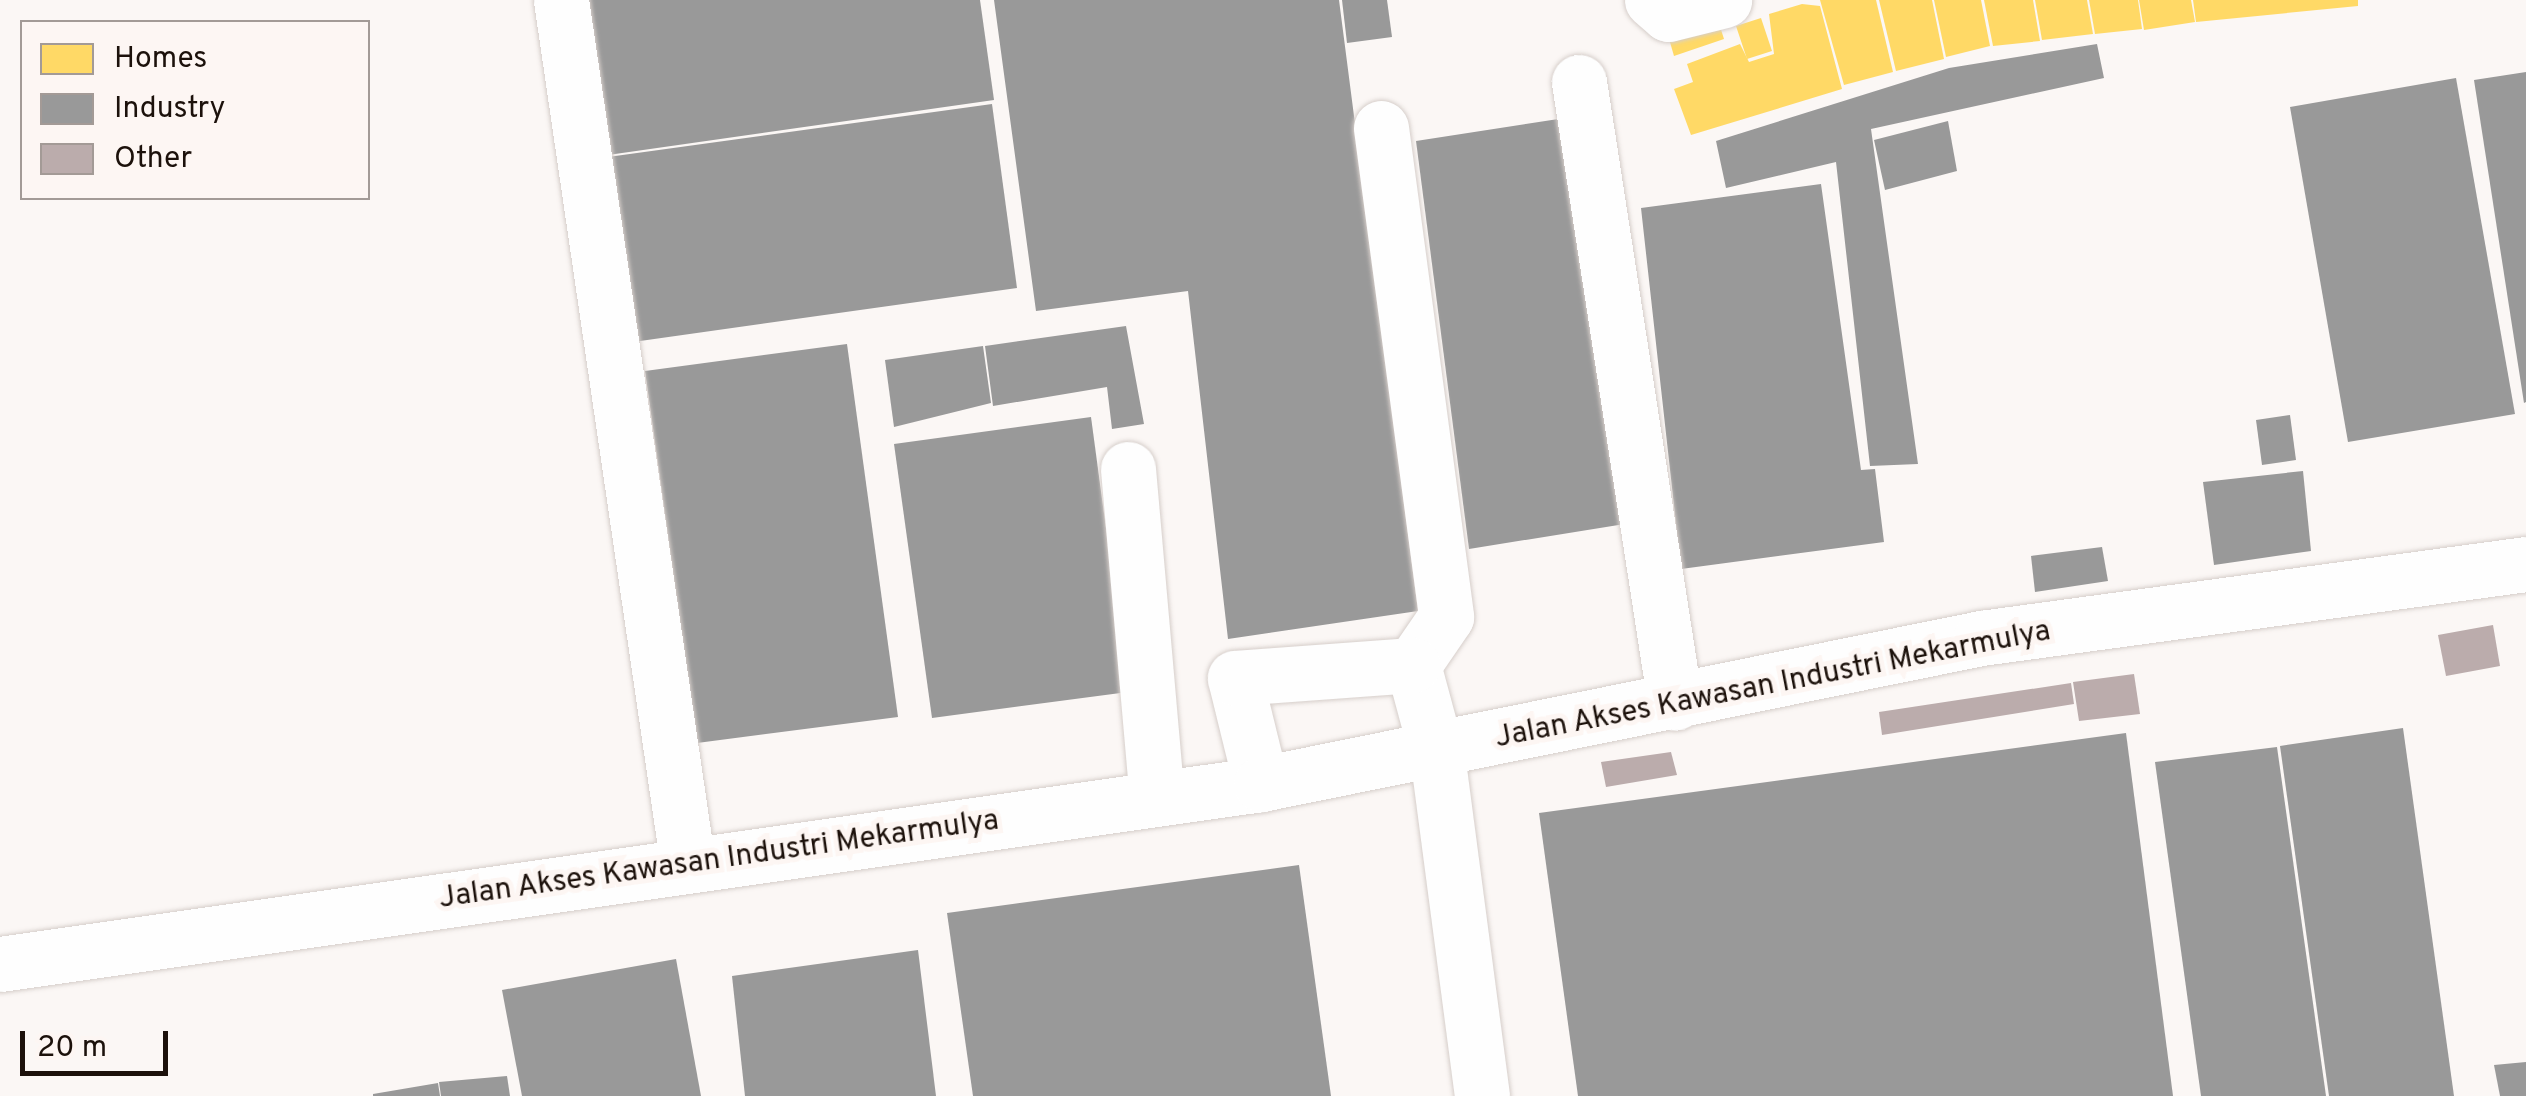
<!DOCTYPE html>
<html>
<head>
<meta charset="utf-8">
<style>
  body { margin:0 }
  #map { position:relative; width:2526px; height:1096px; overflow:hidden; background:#fbf7f5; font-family:Overpass,sans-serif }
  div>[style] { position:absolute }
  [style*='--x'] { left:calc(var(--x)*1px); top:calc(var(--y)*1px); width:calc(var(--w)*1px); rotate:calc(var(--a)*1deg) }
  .homes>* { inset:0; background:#ffd966 }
  .industry>* { inset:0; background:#999 }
  .building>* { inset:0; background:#bbacac }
  .roads { filter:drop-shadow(0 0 2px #d6ceca) drop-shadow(0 0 2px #d6ceca) }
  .minor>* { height:55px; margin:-27.5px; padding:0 27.5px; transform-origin:27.5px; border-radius:27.5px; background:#fefefe }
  span { translate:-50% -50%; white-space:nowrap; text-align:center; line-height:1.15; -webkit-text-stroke:10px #fdf6f3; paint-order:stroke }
  .street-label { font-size:30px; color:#1c110b }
  .legend { position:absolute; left:20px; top:20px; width:350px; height:180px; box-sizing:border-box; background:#fdf6f3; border:2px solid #a39a96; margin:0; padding:12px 18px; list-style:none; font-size:30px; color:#1c110b }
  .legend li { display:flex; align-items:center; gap:20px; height:50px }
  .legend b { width:50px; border:2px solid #a39a96 }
  .scale { position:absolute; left:20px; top:1031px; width:148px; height:45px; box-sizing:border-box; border:5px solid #1c110b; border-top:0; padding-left:12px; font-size:30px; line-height:35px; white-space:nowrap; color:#1c110b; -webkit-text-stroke:8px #fdf6f3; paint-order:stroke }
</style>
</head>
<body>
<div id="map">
  <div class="homes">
    <i style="clip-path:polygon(1820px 0,1876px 0,1893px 72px,1844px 85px)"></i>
    <i style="clip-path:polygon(1879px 0,1932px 0,1944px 59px,1896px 71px)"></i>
    <i style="clip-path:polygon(1934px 0,1981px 0,1990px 46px,1946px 57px)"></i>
    <i style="clip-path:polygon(1984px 0,2033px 0,2040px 41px,1993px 46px)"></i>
    <i style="clip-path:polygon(2035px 0,2087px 0,2093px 34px,2042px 40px)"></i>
    <i style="clip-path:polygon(2089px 0,2138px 0,2142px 29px,2095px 34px)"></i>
    <i style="clip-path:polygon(2139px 0,2191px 0,2195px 22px,2144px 30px)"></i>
    <i style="clip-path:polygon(2193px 0,2358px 0,2358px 6px,2196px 22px)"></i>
    <i style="clip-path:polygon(1802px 4px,1820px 6px,1842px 89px,1691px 135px,1674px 89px,1693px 82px,1687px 64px,1740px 44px,1749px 62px,1774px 54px,1769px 14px)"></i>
    <i style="clip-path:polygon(1716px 14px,1724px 39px,1674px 56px,1665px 25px)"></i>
    <i style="clip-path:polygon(1761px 18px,1772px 51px,1747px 59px,1736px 26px)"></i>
  </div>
  <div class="industry">
    <i style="clip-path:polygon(586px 0,980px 0,994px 100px,608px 155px)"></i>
    <i style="clip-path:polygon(994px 0,1339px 0,1418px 611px,1228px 639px,1188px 291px,1036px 311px)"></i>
    <i style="clip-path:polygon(1342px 0,1387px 0,1392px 37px,1347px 43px)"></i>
    <i style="clip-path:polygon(2097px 44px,2104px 78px,1871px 129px,1918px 464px,1870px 466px,1836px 162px,1726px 188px,1716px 141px,1949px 68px)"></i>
    <i style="clip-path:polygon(2526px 72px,2526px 402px,2524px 403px,2474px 80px)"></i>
    <i style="clip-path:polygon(2456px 78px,2515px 414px,2348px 442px,2290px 107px)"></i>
    <i style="clip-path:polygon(992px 104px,1017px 288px,633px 342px,608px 157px)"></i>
    <i style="clip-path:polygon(1578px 116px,1637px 522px,1469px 549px,1416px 141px)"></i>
    <i style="clip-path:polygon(1948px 121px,1957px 171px,1885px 190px,1874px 140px)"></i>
    <i style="clip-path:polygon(1821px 184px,1861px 470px,1875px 469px,1884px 542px,1681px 569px,1641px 208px)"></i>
    <i style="clip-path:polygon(1126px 326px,1144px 424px,1112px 429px,1107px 387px,993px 406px,985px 346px)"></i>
    <i style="clip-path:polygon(847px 344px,898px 717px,697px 743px,645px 371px)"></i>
    <i style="clip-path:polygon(983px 346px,991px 403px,894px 427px,885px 360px)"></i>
    <i style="clip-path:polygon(2290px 415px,2296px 460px,2262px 465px,2256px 420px)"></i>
    <i style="clip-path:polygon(1091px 417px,1128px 692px,932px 718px,894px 444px)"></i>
    <i style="clip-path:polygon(2303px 471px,2311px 551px,2214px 565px,2203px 482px)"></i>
    <i style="clip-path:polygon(2102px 547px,2108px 581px,2035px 592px,2031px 556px)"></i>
    <i style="clip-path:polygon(2403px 728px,2454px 1096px,2329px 1096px,2280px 746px)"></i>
    <i style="clip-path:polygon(2126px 733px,2173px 1096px,1578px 1096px,1539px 813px)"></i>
    <i style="clip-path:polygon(2277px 747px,2326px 1096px,2201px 1096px,2155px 762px)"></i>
    <i style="clip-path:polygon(1299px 865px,1331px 1096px,973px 1096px,947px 913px)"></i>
    <i style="clip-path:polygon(918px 950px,936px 1096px,745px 1096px,732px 976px)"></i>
    <i style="clip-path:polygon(676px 959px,701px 1096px,522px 1096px,502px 990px)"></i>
    <i style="clip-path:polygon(2526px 1062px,2526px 1096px,2500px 1096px,2494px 1065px)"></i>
    <i style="clip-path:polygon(507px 1076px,510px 1096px,441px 1096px,439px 1082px)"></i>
    <i style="clip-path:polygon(438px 1083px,440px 1096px,373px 1096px,373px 1094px)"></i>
  </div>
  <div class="building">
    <i style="clip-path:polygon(2493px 625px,2500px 666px,2446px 676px,2438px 635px)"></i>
    <i style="clip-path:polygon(2134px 674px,2140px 714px,2079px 721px,2073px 682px)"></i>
    <i style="clip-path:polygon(2071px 683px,2074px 704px,1882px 735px,1879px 712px)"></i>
    <i style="clip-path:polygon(1671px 752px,1677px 775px,1606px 787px,1601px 762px)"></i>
  </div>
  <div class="roads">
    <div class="minor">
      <i style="--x:561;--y:0;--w:875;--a:81.66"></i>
      <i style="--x:1652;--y:0;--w:21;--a:41"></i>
      <i style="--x:1668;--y:14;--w:58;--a:-14"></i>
      <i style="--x:1579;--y:82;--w:628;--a:81.21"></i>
      <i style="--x:1381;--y:128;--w:493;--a:82.4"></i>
      <i style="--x:1446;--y:617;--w:58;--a:124.5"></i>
      <i style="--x:1413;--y:665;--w:92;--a:74.9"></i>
      <i style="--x:1437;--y:754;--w:345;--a:82.5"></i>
      <i style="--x:1128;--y:469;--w:330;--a:85"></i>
      <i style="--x:1261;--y:784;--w:109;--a:-103.8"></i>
      <i style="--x:1235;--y:678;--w:178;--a:-4.2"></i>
      <i style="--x:0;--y:964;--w:1274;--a:-8.12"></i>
      <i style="--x:1261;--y:784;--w:735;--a:-11.46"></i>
      <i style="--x:1981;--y:638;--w:550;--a:-7.73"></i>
    </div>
  </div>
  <div class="street-label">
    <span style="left:1773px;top:686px;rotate:-11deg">Jalan Akses Kawasan Industri Mekarmulya</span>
    <span style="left:719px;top:861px;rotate:-8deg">Jalan Akses Kawasan Industri Mekarmulya</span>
  </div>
  <ul class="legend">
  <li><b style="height:28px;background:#ffd966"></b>Homes</li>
  <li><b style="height:28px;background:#999"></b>Industry</li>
  <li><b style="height:28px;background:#bbacac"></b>Other</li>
  </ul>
  <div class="scale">20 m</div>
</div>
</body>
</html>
